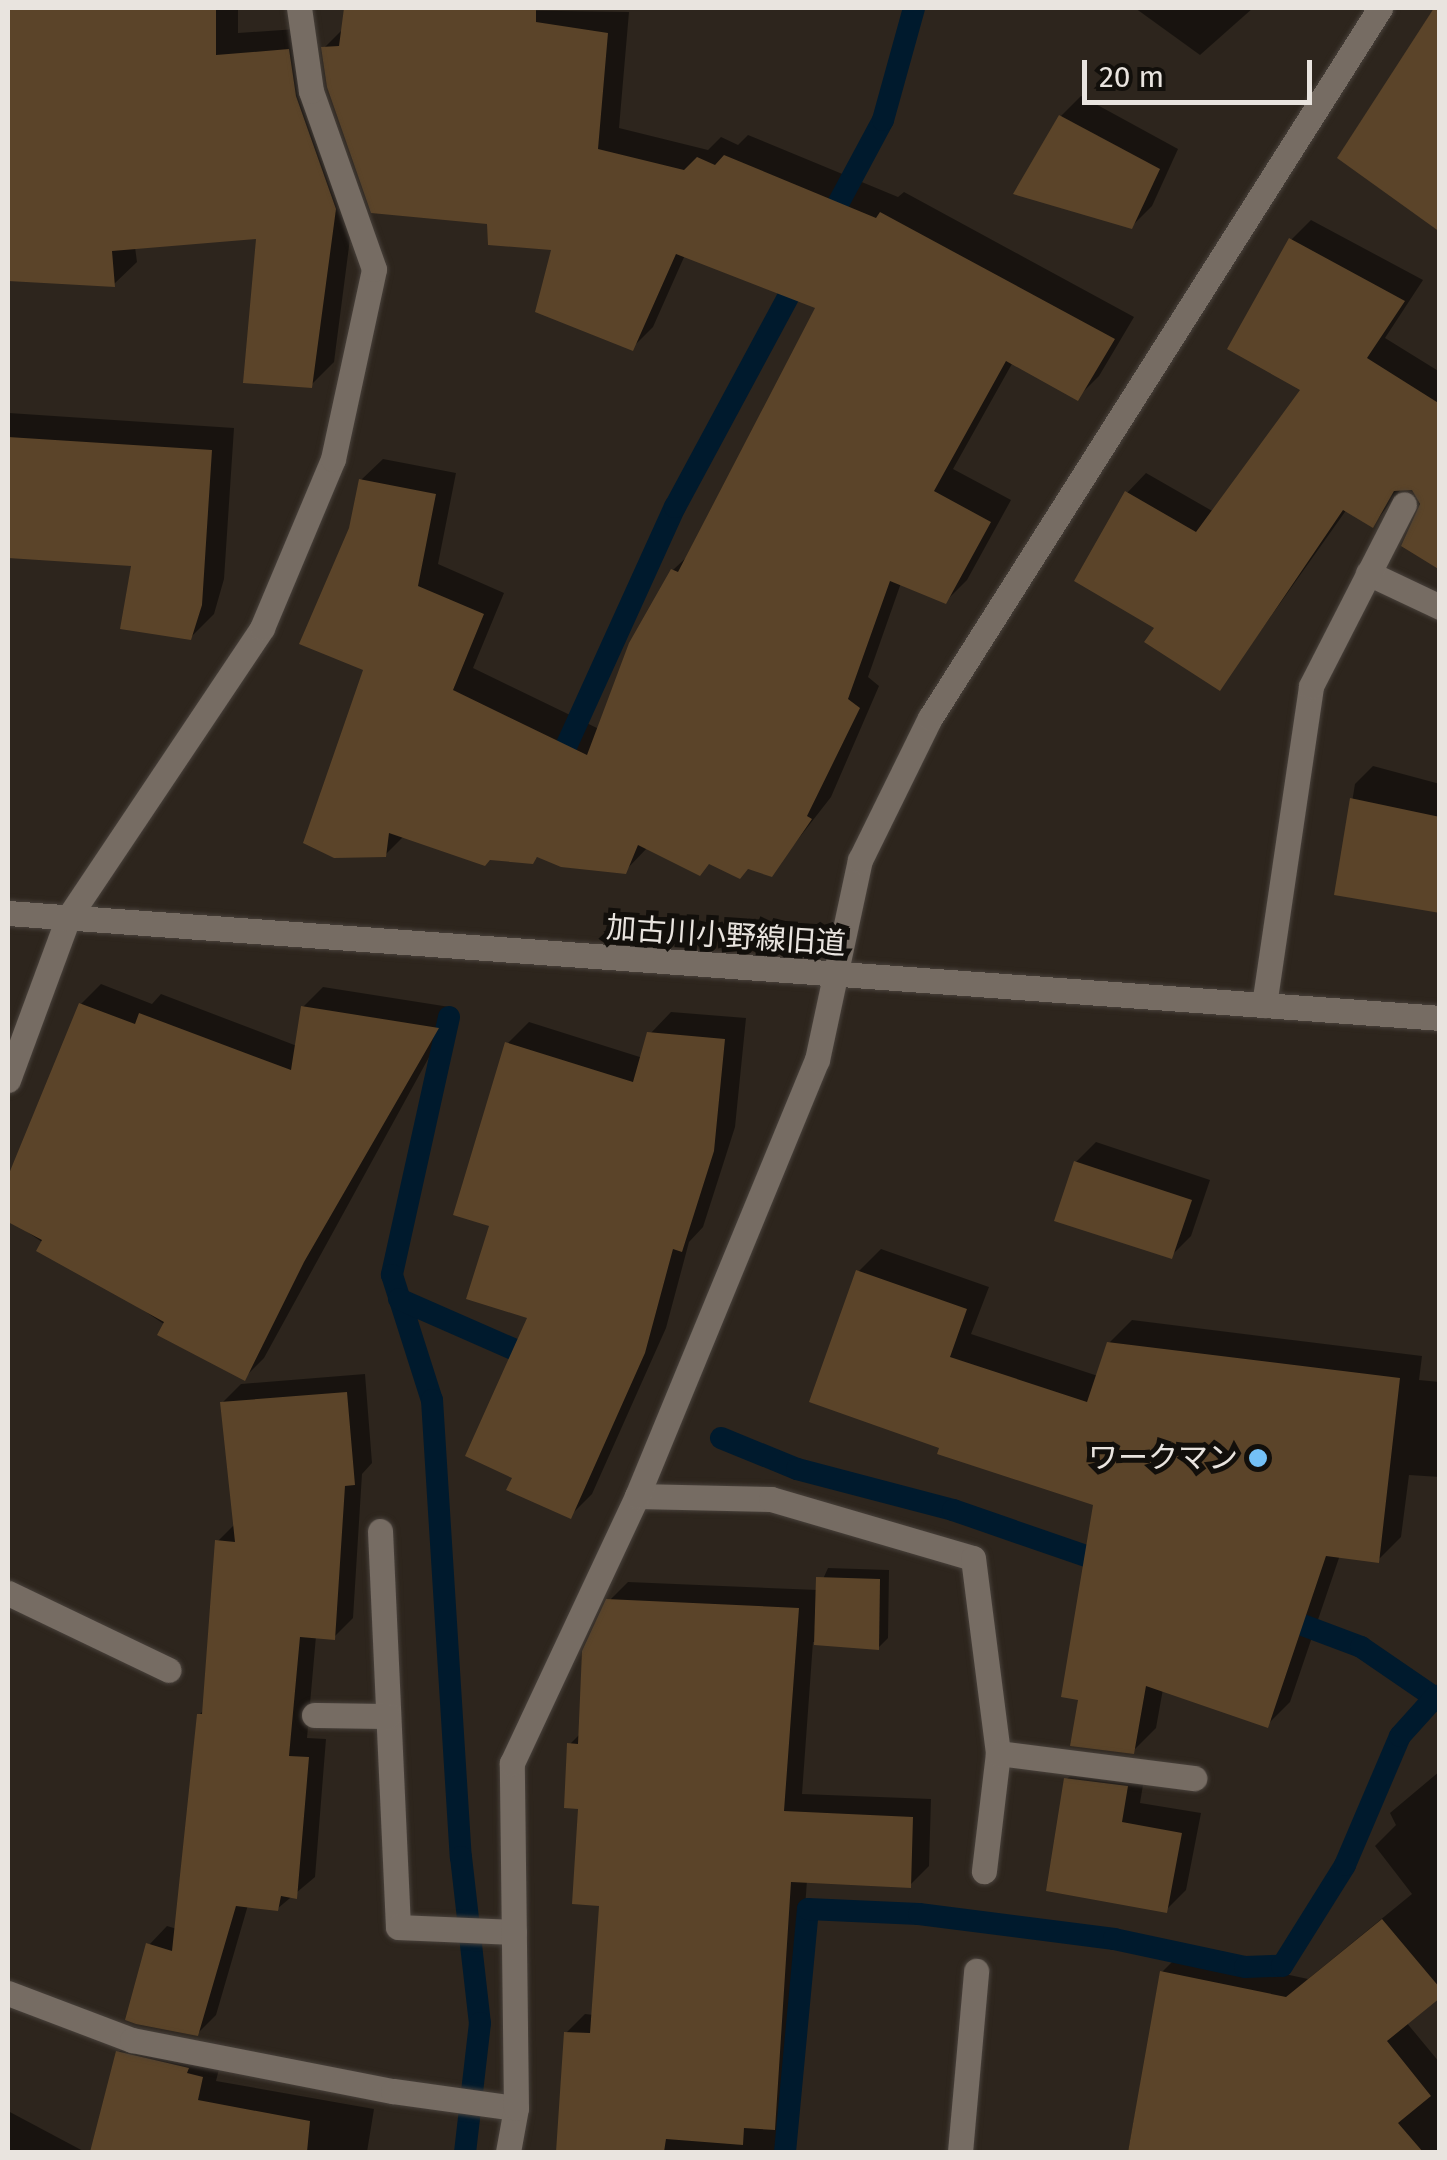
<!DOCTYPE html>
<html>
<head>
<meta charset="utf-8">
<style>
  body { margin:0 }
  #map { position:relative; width:1447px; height:2160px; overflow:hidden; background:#2d251d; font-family:"Fira Sans","Noto Sans JP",sans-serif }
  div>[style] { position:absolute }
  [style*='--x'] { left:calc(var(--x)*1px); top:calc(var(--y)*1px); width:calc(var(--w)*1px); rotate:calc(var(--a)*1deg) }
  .shadow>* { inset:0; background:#0007 }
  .stream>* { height:22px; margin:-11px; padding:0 11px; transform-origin:11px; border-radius:11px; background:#001a2d }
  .building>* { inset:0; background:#5b4429 }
  .roads { filter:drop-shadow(0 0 2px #48413b) drop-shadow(0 0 2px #48413b) }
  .minor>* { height:25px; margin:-12.5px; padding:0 12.5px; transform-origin:12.5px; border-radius:12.5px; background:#766c63 }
  .tertiary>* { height:25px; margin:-12.5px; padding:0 12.5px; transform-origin:12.5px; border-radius:12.5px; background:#766c63 }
  .dots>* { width:28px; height:28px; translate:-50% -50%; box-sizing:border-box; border:5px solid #120f0b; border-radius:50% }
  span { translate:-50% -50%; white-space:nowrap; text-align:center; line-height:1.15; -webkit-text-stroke:10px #120f0b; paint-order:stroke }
  .street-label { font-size:30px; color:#e9e4df }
  .poi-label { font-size:30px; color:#e9e4df }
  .right { translate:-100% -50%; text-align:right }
  .frame { position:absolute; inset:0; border:10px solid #e9e4df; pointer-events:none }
  .scale { position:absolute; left:1082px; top:60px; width:230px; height:45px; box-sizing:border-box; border:5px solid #e9e4df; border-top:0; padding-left:12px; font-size:30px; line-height:35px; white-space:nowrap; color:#e9e4df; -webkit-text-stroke:8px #120f0b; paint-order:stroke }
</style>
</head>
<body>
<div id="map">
  <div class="shadow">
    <i style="clip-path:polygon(8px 8px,238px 8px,238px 33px,311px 28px,317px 73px,357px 185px,334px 362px,311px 385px,259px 237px,135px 247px,137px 262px,114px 284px,8px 279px)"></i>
    <i style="clip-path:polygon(346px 8px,629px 12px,619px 128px,708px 150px,721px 137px,738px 145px,748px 135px,898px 197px,904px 192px,1134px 317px,1099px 376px,1078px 397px,1013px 362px,953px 469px,1011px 500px,967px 580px,946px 601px,901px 583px,868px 677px,879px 686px,831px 797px,771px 874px,648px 847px,625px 871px,539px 855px,532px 862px,405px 835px,385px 855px,352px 528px,361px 480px,383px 459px,456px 473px,438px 564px,504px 593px,473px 668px,599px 729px,673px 570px,690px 554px,818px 307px,685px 255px,653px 327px,632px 348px,554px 248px,489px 222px,324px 48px,344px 28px)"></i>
    <i style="clip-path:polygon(1135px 8px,1253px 8px,1200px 55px)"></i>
    <i style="clip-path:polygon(1081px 96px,1178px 149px,1152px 206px,1132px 226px,1061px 116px)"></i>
    <i style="clip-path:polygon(1311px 220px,1423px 280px,1385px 338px,1440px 372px,1440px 567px,1414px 488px,1402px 488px,1373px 525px,1347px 509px,1220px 688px,1157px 627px,1127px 493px,1146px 473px,1214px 512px,1304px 389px,1291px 240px)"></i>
    <i style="clip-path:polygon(8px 402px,9px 413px,234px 428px,224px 579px,214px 614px,190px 638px,134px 564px,8px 555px)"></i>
    <i style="clip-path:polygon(1373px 766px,1440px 784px,1440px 911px,1337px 893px,1355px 784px)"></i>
    <i style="clip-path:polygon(101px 984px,152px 1004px,161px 994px,297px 1046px,303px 1007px,323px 987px,456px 1008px,264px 1358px,244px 1378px,8px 1219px,8px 1203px,81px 1004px)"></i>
    <i style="clip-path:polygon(671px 1012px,746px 1018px,735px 1127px,703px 1227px,689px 1242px,666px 1328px,592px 1494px,570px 1516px,516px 1476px,530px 1317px,492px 1224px,507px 1044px,529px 1022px,643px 1058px,650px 1034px)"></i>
    <i style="clip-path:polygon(1096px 1142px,1210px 1180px,1191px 1236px,1171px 1256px,1076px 1162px)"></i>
    <i style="clip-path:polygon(881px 1249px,989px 1287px,971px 1334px,1098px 1376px,1109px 1343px,1132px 1320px,1422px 1356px,1419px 1380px,1440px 1382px,1440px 1477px,1409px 1475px,1401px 1537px,1378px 1560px,1340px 1555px,1290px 1702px,1267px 1725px,1163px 1689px,1156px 1728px,1133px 1751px,1080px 1698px,1096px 1503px,942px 1447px,858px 1272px)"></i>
    <i style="clip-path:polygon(365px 1374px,372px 1463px,362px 1474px,353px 1618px,334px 1637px,316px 1636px,307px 1738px,326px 1739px,315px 1877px,277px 1909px,248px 1905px,216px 2015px,197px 2034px,149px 1945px,167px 1926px,177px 1929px,199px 1715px,205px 1709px,217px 1542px,236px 1523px,222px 1403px,241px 1384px)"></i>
    <i style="clip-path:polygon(828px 1568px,889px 1570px,888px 1638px,878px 1648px,813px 1642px,802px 1794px,931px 1799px,929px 1866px,910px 1885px,807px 1880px,788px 2152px,559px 2152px,566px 2033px,585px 2014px,594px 2015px,602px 1903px,570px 1744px,581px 1733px,609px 1601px,628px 1582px,818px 1590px)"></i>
    <i style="clip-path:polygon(1087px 1759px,1146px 1767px,1140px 1803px,1201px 1813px,1186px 1890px,1166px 1910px,1067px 1779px)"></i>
    <i style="clip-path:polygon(1440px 1771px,1440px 1994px,1406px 2022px,1440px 2063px,1440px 2152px,1128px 2152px,1162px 1972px,1182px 1952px,1308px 1979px,1412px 1894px,1375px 1846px,1396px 1825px,1390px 1813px)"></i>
    <i style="clip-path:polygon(138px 2033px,222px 2057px,216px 2081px,374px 2109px,367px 2152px,93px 2152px,118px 2053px)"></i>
    <i style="clip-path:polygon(8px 2111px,85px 2152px,8px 2152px)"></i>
  </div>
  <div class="stream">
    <i style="--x:824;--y:230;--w:125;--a:-61.8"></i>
    <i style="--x:883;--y:120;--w:116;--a:-74.5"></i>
    <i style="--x:555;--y:771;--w:290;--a:-65.6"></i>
    <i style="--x:675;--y:507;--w:268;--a:-61.7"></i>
    <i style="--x:449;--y:1017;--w:264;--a:102.5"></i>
    <i style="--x:392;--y:1275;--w:131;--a:72.3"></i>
    <i style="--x:432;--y:1400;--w:458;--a:86.4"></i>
    <i style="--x:461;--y:1857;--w:167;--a:83.5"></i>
    <i style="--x:480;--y:2023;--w:130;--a:96.6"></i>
    <i style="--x:399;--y:1299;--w:154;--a:23.7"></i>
    <i style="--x:721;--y:1438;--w:82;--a:22.2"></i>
    <i style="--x:797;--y:1469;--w:161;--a:14.7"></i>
    <i style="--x:953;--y:1510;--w:168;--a:19.1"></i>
    <i style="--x:1276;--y:1615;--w:91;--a:20.6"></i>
    <i style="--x:1361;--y:1647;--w:96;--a:34.4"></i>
    <i style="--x:785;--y:2152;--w:244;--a:-84.6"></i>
    <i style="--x:808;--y:1909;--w:111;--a:2.6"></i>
    <i style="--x:919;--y:1914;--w:197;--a:7.3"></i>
    <i style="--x:1114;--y:1939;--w:134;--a:12.1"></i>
    <i style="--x:1245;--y:1967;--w:37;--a:-2"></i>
    <i style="--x:1282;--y:1966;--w:119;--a:-58"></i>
    <i style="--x:1345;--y:1865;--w:140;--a:-66.9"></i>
    <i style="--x:1400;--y:1736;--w:54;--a:-48"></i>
  </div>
  <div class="building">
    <i style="clip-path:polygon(8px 8px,216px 8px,216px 55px,289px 49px,296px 96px,336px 209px,312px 388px,243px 383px,256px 239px,112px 251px,115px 287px,8px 281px)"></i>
    <i style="clip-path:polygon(344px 8px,536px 8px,536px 22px,608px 33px,598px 149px,684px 170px,697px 157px,715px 165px,724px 155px,876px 218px,880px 212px,1115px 339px,1078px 401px,1006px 361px,934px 491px,991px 522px,946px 604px,890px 581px,848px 699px,860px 708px,807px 816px,812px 819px,772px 877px,748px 869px,740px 879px,709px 864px,700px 876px,638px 845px,626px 874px,561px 867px,537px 857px,533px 864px,490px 860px,485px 866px,389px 833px,386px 857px,334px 858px,303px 843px,363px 670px,299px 644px,349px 528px,359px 479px,436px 494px,418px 586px,484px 614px,453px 690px,587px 755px,629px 643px,671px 569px,678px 572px,815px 308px,676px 254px,633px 351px,535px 312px,551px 250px,488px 245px,487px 224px,371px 213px,327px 87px,321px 47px,339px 46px)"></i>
    <i style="clip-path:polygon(1434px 8px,1440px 8px,1440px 232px,1337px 158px)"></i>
    <i style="clip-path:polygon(1059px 115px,1160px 169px,1132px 229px,1013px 194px)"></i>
    <i style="clip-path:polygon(1289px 238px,1405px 301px,1367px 358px,1440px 404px,1440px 570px,1401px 546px,1420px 504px,1412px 490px,1394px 491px,1373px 528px,1343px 510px,1220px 691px,1144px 642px,1154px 628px,1074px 581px,1125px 491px,1196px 532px,1300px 390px,1227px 349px)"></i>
    <i style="clip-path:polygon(8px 437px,212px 450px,202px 605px,191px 640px,120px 629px,131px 566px,8px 558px)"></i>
    <i style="clip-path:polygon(1350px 798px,1440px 817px,1440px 913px,1334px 895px)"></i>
    <i style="clip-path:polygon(79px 1003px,135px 1024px,139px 1013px,291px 1070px,301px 1006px,439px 1028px,304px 1262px,245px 1381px,157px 1335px,164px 1322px,36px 1251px,42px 1240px,8px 1222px,8px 1176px)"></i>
    <i style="clip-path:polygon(647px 1032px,725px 1039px,714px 1151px,682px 1252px,673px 1249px,645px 1353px,571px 1519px,506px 1490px,512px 1478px,465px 1456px,527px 1318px,466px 1299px,489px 1226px,453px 1215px,505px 1042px,633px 1082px)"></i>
    <i style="clip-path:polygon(1074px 1161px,1192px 1200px,1172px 1259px,1054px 1221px)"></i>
    <i style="clip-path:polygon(856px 1270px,967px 1309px,950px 1357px,1087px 1402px,1107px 1342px,1400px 1378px,1379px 1563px,1326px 1556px,1268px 1728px,1146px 1686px,1134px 1754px,1070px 1746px,1078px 1700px,1061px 1697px,1093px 1505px,937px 1454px,939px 1448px,809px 1402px)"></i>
    <i style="clip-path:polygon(347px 1392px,355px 1485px,345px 1486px,335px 1640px,300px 1637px,289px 1756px,309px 1757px,297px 1899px,281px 1896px,278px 1911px,236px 1906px,198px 2036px,136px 2024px,125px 2020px,146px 1943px,172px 1951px,197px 1714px,202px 1714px,215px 1540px,235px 1542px,220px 1402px)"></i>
    <i style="clip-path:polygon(816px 1577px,880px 1579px,879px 1650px,814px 1645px)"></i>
    <i style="clip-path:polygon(606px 1599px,799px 1608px,784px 1811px,913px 1817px,911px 1888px,791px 1882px,775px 2130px,744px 2128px,743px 2145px,666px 2139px,664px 2152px,556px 2152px,564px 2032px,590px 2033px,599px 1906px,572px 1904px,578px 1809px,564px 1808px,567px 1743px,578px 1744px,582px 1651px)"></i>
    <i style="clip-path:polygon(1064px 1778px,1128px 1786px,1122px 1822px,1182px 1833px,1167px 1913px,1046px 1891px)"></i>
    <i style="clip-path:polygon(1382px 1919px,1440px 1988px,1440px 1998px,1387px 2041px,1431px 2096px,1398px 2123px,1423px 2152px,1128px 2152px,1160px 1971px,1286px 1997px)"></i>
    <i style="clip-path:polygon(116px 2051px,189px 2068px,187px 2073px,203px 2077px,198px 2100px,310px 2121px,307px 2152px,90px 2152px)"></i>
  </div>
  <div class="roads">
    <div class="minor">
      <i style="--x:1368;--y:573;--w:80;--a:25.3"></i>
      <i style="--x:1264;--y:1005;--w:322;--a:-81.6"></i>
      <i style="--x:1311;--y:686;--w:204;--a:-62.9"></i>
      <i style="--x:8;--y:1080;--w:173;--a:-69.7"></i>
      <i style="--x:68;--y:918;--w:349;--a:-56.2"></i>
      <i style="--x:262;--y:628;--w:183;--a:-67.2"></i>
      <i style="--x:333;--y:459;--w:194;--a:-77.8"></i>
      <i style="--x:374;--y:269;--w:189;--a:-109.5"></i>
      <i style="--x:311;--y:91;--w:84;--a:-98.2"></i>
      <i style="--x:637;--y:1496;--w:134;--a:1.3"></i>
      <i style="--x:771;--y:1499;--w:210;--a:16.3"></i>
      <i style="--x:973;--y:1558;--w:197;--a:82.7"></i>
      <i style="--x:998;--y:1753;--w:119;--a:96.8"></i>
      <i style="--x:380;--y:1531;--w:396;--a:87.4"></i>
      <i style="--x:398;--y:1927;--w:116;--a:2.5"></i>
      <i style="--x:8;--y:1593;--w:178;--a:25.6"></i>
      <i style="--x:314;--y:1715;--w:74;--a:0.8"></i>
      <i style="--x:998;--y:1753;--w:198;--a:7.3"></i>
      <i style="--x:8;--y:1993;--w:133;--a:20.8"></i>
      <i style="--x:132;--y:2040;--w:266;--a:11.1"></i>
      <i style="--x:393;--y:2091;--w:124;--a:7.9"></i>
      <i style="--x:508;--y:2152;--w:45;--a:-79.7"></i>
      <i style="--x:516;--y:2108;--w:345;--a:-90.7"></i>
      <i style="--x:512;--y:1763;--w:295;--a:-64.9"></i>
      <i style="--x:637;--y:1496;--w:472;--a:-67.6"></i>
      <i style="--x:817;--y:1060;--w:205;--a:-77.9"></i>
      <i style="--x:860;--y:860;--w:158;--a:-63.8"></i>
      <i style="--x:930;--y:718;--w:841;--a:-57.63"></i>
      <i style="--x:960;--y:2152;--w:182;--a:-84.9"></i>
    </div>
    <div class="tertiary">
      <i style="--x:8;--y:913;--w:1436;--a:4.19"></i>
    </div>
  </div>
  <div class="dots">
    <i style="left:1258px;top:1458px;background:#74c0f6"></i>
  </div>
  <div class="street-label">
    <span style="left:726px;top:936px;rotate:4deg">加古川小野線旧道</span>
  </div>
  <div class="poi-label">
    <span class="right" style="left:1238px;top:1458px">ワークマン</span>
  </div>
  <div class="frame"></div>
  <div class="scale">20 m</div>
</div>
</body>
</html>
